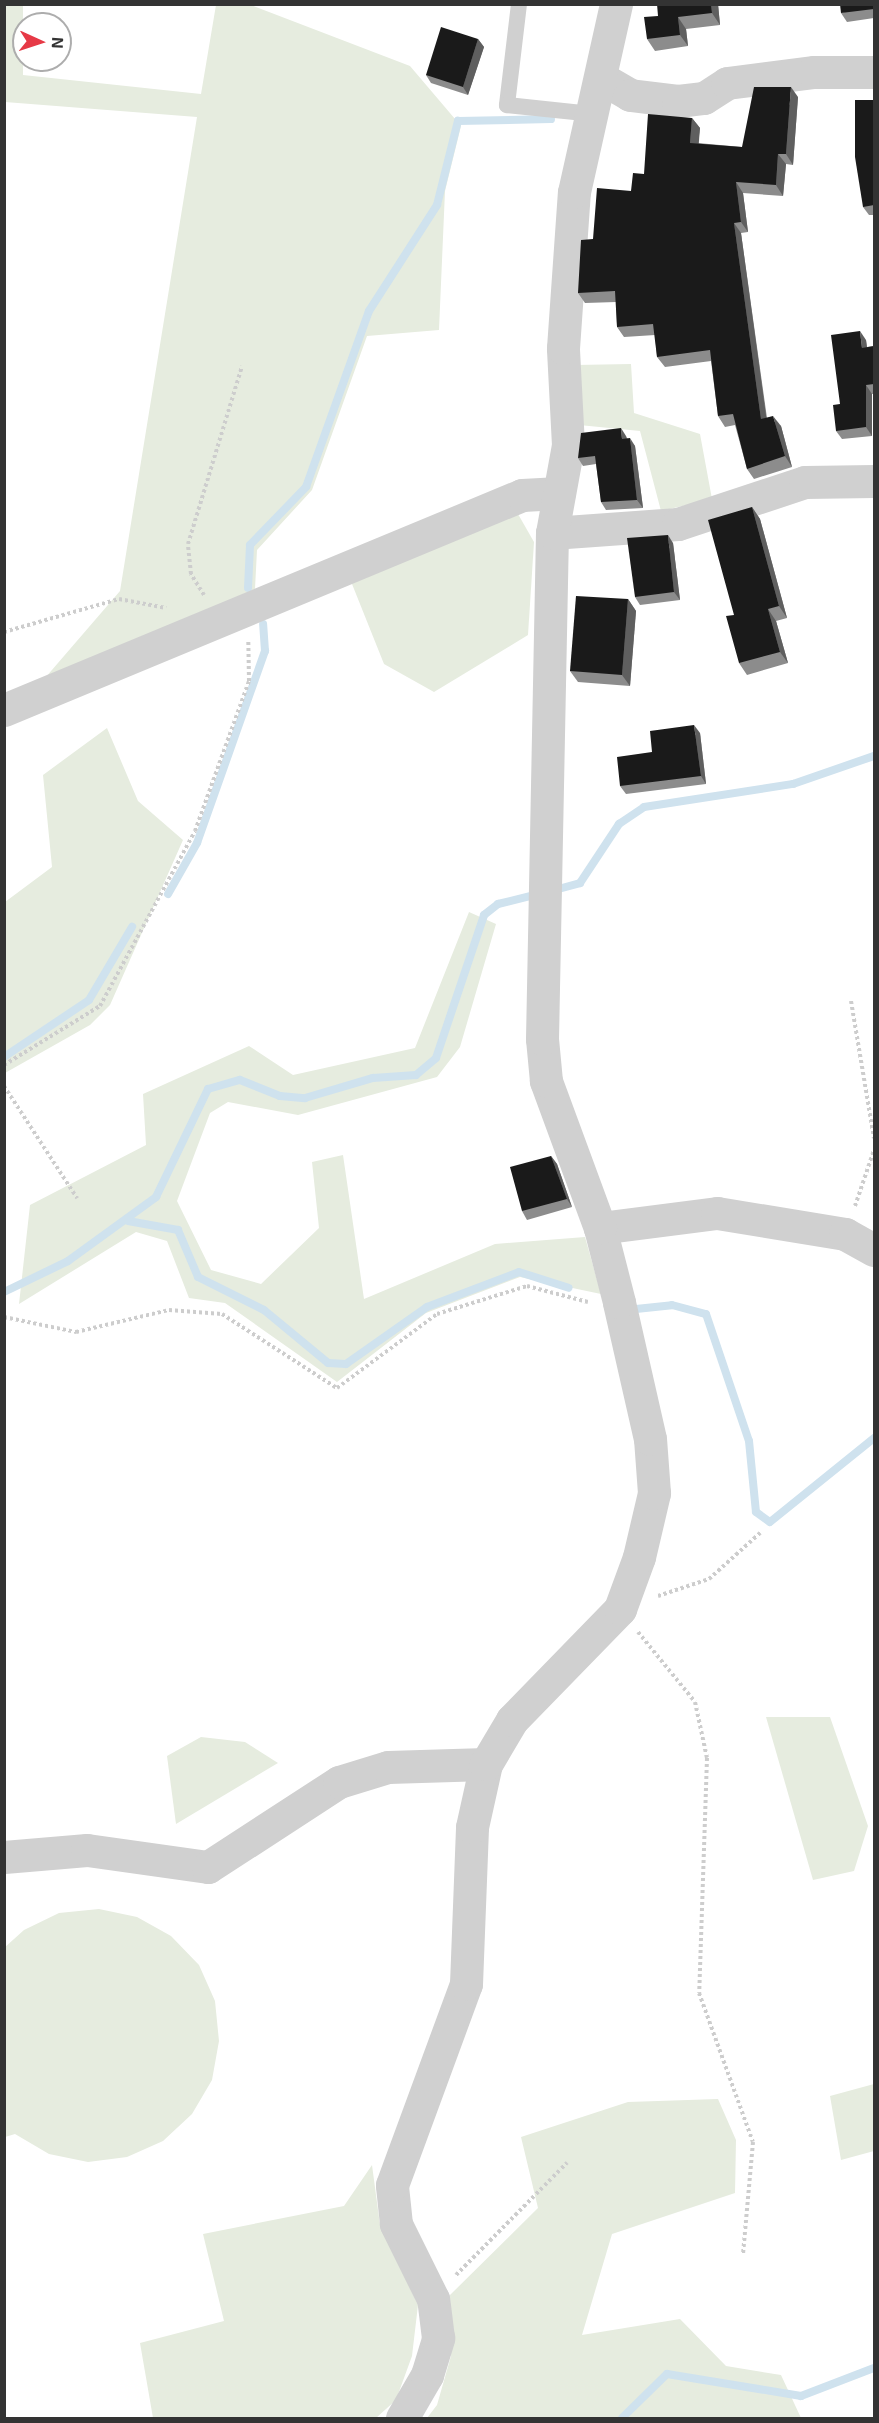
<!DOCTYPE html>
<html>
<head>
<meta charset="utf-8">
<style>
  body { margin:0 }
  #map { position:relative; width:879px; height:2423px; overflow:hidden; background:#fff; font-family:"Exo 2",sans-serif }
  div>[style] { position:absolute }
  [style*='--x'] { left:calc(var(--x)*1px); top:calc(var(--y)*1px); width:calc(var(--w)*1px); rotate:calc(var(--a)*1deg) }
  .green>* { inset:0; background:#e6ecdf }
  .stream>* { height:8px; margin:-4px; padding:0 4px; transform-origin:4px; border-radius:4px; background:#cfe2ee }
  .path>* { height:4px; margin-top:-2px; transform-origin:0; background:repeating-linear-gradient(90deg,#cdcdcd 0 3px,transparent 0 6px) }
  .service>* { height:16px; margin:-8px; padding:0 8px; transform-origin:8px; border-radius:8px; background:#d0d0d0 }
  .minor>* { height:33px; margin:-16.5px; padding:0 16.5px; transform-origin:16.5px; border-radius:16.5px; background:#d0d0d0 }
  .wall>* { inset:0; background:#8c8c8c }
  .shaded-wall>* { inset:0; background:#5f5f5f }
  .building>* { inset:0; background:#1a1a1a }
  span { translate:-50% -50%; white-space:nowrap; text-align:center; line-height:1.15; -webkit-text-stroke:6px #fff; paint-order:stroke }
  .frame { position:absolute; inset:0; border:6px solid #333; pointer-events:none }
  .north { position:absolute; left:12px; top:12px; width:60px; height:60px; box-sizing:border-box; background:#fff; border:2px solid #adadad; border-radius:50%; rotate:93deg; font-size:16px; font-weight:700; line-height:24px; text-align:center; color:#333 }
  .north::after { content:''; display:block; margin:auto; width:21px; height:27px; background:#e63946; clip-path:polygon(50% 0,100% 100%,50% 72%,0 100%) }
</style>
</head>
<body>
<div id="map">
  <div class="green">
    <i style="clip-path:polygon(5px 5px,23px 5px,23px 75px,201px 94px,216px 5px,251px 5px,410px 66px,461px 126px,445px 191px,439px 330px,367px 336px,312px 490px,257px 550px,255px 589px,39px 685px,120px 591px,197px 117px,5px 102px)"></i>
    <i style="clip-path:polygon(631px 364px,634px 413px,700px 434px,712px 499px,661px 511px,640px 431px,579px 425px,575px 365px)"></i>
    <i style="clip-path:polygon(518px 514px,534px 542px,528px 635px,434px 692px,384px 664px,350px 579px)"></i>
    <i style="clip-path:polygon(107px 728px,138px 801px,183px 840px,110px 1005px,90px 1025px,5px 1073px,5px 902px,52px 867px,43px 775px)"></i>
    <i style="clip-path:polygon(469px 912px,496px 924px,460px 1047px,437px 1077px,298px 1115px,228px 1102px,210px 1113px,177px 1201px,211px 1270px,261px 1284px,319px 1228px,312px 1162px,343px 1155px,364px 1299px,495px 1244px,585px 1237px,601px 1294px,520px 1277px,426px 1313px,337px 1382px,225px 1303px,189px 1298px,167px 1241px,136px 1232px,19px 1304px,30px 1205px,146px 1145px,143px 1094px,249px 1046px,293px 1075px,415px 1048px)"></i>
    <i style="clip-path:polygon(766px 1717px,830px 1717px,868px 1826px,854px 1871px,813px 1880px)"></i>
    <i style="clip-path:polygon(201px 1737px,245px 1742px,278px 1763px,176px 1824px,167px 1756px)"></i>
    <i style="clip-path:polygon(99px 1909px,137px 1917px,171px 1936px,199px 1965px,215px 2001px,219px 2041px,212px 2080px,192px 2114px,163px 2141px,127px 2157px,88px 2162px,49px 2154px,15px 2134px,5px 2137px,4px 1948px,24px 1930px,59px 1913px)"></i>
    <i style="clip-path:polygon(874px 2084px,874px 2151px,841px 2160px,830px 2096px)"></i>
    <i style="clip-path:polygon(718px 2099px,736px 2140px,735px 2193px,612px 2234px,582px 2335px,680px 2319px,726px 2366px,781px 2375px,801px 2418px,427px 2418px,437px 2405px,451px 2356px,450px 2295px,538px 2208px,521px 2137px,628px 2102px)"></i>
    <i style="clip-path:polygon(372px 2165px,380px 2225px,418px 2305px,412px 2356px,396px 2400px,376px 2418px,153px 2418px,140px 2343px,224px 2321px,203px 2234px,344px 2206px)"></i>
  </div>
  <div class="stream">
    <i style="--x:248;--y:588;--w:43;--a:-87.3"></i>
    <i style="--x:250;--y:545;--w:81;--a:-46"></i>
    <i style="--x:306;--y:487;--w:187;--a:-70.3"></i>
    <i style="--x:369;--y:311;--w:126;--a:-57.3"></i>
    <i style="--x:437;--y:205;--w:87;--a:-76"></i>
    <i style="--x:458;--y:121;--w:93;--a:-1.2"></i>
    <i style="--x:551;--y:891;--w:30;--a:-15"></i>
    <i style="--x:580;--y:883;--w:71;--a:-56.5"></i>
    <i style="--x:619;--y:824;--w:30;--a:-34"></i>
    <i style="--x:644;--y:807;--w:151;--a:-8.8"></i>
    <i style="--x:793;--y:784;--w:86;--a:-19.1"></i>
    <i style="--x:168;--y:894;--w:59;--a:-60.4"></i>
    <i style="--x:197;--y:843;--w:204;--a:-70.5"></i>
    <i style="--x:265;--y:651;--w:27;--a:-94"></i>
    <i style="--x:4;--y:1057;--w:102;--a:-33.8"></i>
    <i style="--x:89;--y:1000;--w:85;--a:-59.5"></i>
    <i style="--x:128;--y:1221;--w:51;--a:10.2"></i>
    <i style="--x:178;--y:1230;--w:51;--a:66.9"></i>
    <i style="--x:198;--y:1277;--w:74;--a:26.6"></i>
    <i style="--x:264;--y:1310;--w:83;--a:39.6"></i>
    <i style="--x:328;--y:1363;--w:18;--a:3"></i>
    <i style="--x:346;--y:1364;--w:99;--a:-35.1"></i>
    <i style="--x:427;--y:1307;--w:98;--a:-20.8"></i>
    <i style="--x:519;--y:1272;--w:52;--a:17.7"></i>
    <i style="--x:4;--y:1292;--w:71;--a:-25.8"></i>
    <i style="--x:68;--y:1261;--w:109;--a:-36"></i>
    <i style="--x:156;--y:1197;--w:120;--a:-64.3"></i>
    <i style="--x:208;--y:1089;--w:33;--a:-16"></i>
    <i style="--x:240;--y:1080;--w:43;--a:21.8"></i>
    <i style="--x:280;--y:1096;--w:25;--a:5"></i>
    <i style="--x:305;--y:1098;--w:71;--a:-16.4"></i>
    <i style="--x:373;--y:1078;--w:43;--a:-4"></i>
    <i style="--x:416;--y:1075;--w:26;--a:-40"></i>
    <i style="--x:436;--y:1058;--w:151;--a:-71.4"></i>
    <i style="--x:484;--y:915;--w:18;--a:-38"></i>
    <i style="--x:498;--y:904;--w:41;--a:-14"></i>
    <i style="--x:636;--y:1309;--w:36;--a:-6"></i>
    <i style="--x:672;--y:1305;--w:35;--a:15"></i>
    <i style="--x:706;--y:1314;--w:134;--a:71.3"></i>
    <i style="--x:749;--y:1441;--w:71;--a:84.4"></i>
    <i style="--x:756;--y:1512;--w:17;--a:36"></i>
    <i style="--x:770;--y:1522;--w:134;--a:-38.9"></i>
    <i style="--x:622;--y:2418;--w:63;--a:-44.4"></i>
    <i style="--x:667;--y:2374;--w:136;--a:9.3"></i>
    <i style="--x:801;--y:2396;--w:78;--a:-21"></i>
  </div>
  <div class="path">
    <i style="--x:204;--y:595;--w:25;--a:-122"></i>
    <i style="--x:191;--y:574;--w:30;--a:-96"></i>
    <i style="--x:188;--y:544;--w:186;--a:-73.1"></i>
    <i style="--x:4;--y:632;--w:120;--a:-16"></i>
    <i style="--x:119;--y:599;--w:48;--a:10.8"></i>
    <i style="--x:851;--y:1001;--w:139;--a:80.5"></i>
    <i style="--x:4;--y:1065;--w:113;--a:-31.6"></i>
    <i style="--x:100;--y:1006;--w:199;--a:-61.5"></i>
    <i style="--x:195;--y:831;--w:159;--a:-70.2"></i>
    <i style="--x:249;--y:681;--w:39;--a:-91"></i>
    <i style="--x:4;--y:1086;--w:134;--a:56.9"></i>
    <i style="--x:855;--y:1206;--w:59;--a:-71.3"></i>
    <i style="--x:4;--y:1317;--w:74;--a:11.8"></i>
    <i style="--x:76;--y:1332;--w:96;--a:-13.3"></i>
    <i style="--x:169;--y:1310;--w:53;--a:4.3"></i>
    <i style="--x:222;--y:1314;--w:137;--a:32.8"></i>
    <i style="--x:337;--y:1388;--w:124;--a:-36.5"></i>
    <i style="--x:437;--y:1314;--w:94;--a:-17.3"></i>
    <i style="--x:527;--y:1286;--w:63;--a:14.7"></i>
    <i style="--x:658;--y:1596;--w:54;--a:-18.4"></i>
    <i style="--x:709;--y:1579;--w:69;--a:-42"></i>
    <i style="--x:638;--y:1632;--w:90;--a:50.8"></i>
    <i style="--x:695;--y:1702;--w:57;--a:77.9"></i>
    <i style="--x:707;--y:1758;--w:235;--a:91.9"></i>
    <i style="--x:699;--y:1993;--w:158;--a:70.1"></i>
    <i style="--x:753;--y:2142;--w:113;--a:95.1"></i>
    <i style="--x:456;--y:2275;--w:158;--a:-45.3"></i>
  </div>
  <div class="service">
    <i style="--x:519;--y:4;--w:102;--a:96.8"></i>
    <i style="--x:507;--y:105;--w:85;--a:6"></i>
  </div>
  <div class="minor">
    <i style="--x:601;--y:78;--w:34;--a:30"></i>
    <i style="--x:630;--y:95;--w:48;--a:7.1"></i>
    <i style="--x:678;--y:101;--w:26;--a:-7"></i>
    <i style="--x:704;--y:98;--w:27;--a:-33"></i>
    <i style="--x:727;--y:83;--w:88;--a:-7.2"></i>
    <i style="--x:814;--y:72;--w:60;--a:0"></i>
    <i style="--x:552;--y:533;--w:126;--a:-4.1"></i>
    <i style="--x:678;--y:524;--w:134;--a:-18.3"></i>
    <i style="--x:805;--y:482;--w:69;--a:-0.8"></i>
    <i style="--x:4;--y:710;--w:561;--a:-22.54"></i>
    <i style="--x:522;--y:495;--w:37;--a:-3"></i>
    <i style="--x:600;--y:1228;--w:118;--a:-7.3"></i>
    <i style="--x:717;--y:1213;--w:130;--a:9.3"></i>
    <i style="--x:845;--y:1234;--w:33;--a:29"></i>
    <i style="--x:4;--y:1857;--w:83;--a:-4.8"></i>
    <i style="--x:87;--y:1850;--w:122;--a:8"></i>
    <i style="--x:208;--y:1867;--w:156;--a:-33"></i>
    <i style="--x:339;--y:1782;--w:51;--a:-17"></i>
    <i style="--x:388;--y:1767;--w:98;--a:-1.8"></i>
    <i style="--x:402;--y:2418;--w:50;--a:-59.8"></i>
    <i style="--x:427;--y:2375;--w:39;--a:-73"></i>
    <i style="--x:438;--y:2338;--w:39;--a:-97"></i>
    <i style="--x:433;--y:2299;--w:84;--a:-116.3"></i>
    <i style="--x:396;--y:2224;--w:39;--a:-96"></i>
    <i style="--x:392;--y:2185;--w:214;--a:-69.8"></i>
    <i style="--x:466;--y:1984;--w:157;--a:-87.8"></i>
    <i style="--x:472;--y:1827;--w:65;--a:-77.5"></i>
    <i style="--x:486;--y:1764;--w:51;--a:-59.4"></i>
    <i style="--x:512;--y:1720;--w:155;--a:-45.8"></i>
    <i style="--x:620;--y:1609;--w:55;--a:-69.9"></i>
    <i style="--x:639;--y:1557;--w:66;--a:-76.8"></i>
    <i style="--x:654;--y:1493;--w:54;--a:-94.2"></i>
    <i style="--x:650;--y:1439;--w:140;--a:-102.8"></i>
    <i style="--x:619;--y:1302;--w:76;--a:-104.4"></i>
    <i style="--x:600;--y:1228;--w:157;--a:-110.2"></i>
    <i style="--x:546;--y:1081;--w:42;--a:-95.4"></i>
    <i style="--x:542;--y:1039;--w:506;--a:-88.87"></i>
    <i style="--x:552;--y:533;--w:89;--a:-79.7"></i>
    <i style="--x:568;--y:445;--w:97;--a:-93"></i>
    <i style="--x:563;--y:348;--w:156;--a:-86"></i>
    <i style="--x:574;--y:192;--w:193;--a:-77.4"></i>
  </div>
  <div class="wall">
    <i style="clip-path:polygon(718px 4px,720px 25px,686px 29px,688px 46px,655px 51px,647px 39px,658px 16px)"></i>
    <i style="clip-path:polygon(874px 4px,874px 18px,847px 22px,841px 13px)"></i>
    <i style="clip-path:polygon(478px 39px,484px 47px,468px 95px,431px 83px,426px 75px)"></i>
    <i style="clip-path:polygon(798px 97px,793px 165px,786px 164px,783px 196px,743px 193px,748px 232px,741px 233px,767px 418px,781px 426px,792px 467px,754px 479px,747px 469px,735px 425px,725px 427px,718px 416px,711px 361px,665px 367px,657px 357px,655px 335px,624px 337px,617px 327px,616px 302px,585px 303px,578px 293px,593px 239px,644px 174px,692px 118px,700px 128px,698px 143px,742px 147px)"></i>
    <i style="clip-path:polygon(874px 100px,874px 215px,869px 215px,863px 207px)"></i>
    <i style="clip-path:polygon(866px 340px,867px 347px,874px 346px,874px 394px,872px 394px,872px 436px,842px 439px,836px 431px,840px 404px)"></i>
    <i style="clip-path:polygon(626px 436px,627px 438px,635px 446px,643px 508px,606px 510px,601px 502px,596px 464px,583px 466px,578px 458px)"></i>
    <i style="clip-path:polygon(752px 507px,760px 519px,787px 618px,776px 621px,788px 663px,747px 675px,739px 663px)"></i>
    <i style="clip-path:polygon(673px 543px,680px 600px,640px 605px,635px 597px)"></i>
    <i style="clip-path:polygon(628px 599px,636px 611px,630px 686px,578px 682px,570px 671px)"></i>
    <i style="clip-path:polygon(700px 733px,706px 784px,626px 794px,620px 786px,652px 752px)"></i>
    <i style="clip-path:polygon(551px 1156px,557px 1164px,572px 1207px,527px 1220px,522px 1211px)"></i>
  </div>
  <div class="shaded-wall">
    <i style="clip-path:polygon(711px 4px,718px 4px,720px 25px,712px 13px)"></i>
    <i style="clip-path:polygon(678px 17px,686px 29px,688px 46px,680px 35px)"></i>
    <i style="clip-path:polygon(478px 39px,484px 47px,468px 95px,463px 87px)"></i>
    <i style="clip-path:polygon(791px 87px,798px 97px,793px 165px,786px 154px)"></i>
    <i style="clip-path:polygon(692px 118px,700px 128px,698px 153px,690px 143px)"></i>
    <i style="clip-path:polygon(778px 154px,786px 164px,783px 196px,776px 185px)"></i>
    <i style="clip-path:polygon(736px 182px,743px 193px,748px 232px,741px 222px)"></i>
    <i style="clip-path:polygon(734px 223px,741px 233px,768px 430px,761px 419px)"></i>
    <i style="clip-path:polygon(860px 331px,866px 340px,868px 356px,862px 348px)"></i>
    <i style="clip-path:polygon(866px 385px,872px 394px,872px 436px,866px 427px)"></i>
    <i style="clip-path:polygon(773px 416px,781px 426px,792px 467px,785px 456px)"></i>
    <i style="clip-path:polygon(621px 428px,626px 436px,628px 447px,622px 439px)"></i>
    <i style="clip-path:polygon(630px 438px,635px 446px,643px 508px,637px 500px)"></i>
    <i style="clip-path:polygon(752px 507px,760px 519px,787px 618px,779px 606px)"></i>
    <i style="clip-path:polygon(668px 535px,673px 543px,680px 600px,674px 592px)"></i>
    <i style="clip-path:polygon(628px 599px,636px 611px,630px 686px,622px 675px)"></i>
    <i style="clip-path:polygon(768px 609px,776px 621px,788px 663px,780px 652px)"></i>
    <i style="clip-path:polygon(694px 725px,700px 733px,706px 784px,701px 776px)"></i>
    <i style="clip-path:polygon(551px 1156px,557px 1164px,572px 1207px,567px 1199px)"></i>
  </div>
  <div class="building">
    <i style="clip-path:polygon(657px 4px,711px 4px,712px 13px,678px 17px,680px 35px,647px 39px,644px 17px,658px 16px)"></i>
    <i style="clip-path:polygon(840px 4px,874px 4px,874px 9px,841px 13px)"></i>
    <i style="clip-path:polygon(441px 27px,478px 39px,463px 87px,426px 75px)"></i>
    <i style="clip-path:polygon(754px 87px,791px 87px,786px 154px,778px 154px,776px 185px,736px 182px,741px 222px,734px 223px,761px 419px,773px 416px,785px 456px,747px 469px,733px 414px,718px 416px,710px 350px,657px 357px,653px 324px,617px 327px,615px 291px,578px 293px,581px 240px,593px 239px,597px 188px,631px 191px,633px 173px,644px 174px,648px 114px,692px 118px,690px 143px,742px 147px)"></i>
    <i style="clip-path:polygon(855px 100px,874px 100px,874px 205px,863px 207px,855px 157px)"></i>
    <i style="clip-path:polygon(860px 331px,862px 348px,874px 346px,874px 384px,866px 385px,866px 427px,836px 431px,833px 405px,840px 404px,831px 335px)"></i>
    <i style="clip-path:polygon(621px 428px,622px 439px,630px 438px,637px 500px,601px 502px,595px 456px,578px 458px,581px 433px)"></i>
    <i style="clip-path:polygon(752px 507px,779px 606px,768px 609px,780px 652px,739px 663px,726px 616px,734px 615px,708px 520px)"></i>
    <i style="clip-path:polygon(668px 535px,674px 592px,635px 597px,627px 538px)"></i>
    <i style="clip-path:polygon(576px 596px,628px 599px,622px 675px,570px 671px)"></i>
    <i style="clip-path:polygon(694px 725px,701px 776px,620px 786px,617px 757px,652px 752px,650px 731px)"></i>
    <i style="clip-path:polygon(551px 1156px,567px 1199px,522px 1211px,510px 1167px)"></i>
  </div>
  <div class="frame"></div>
  <div class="north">N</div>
</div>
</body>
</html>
